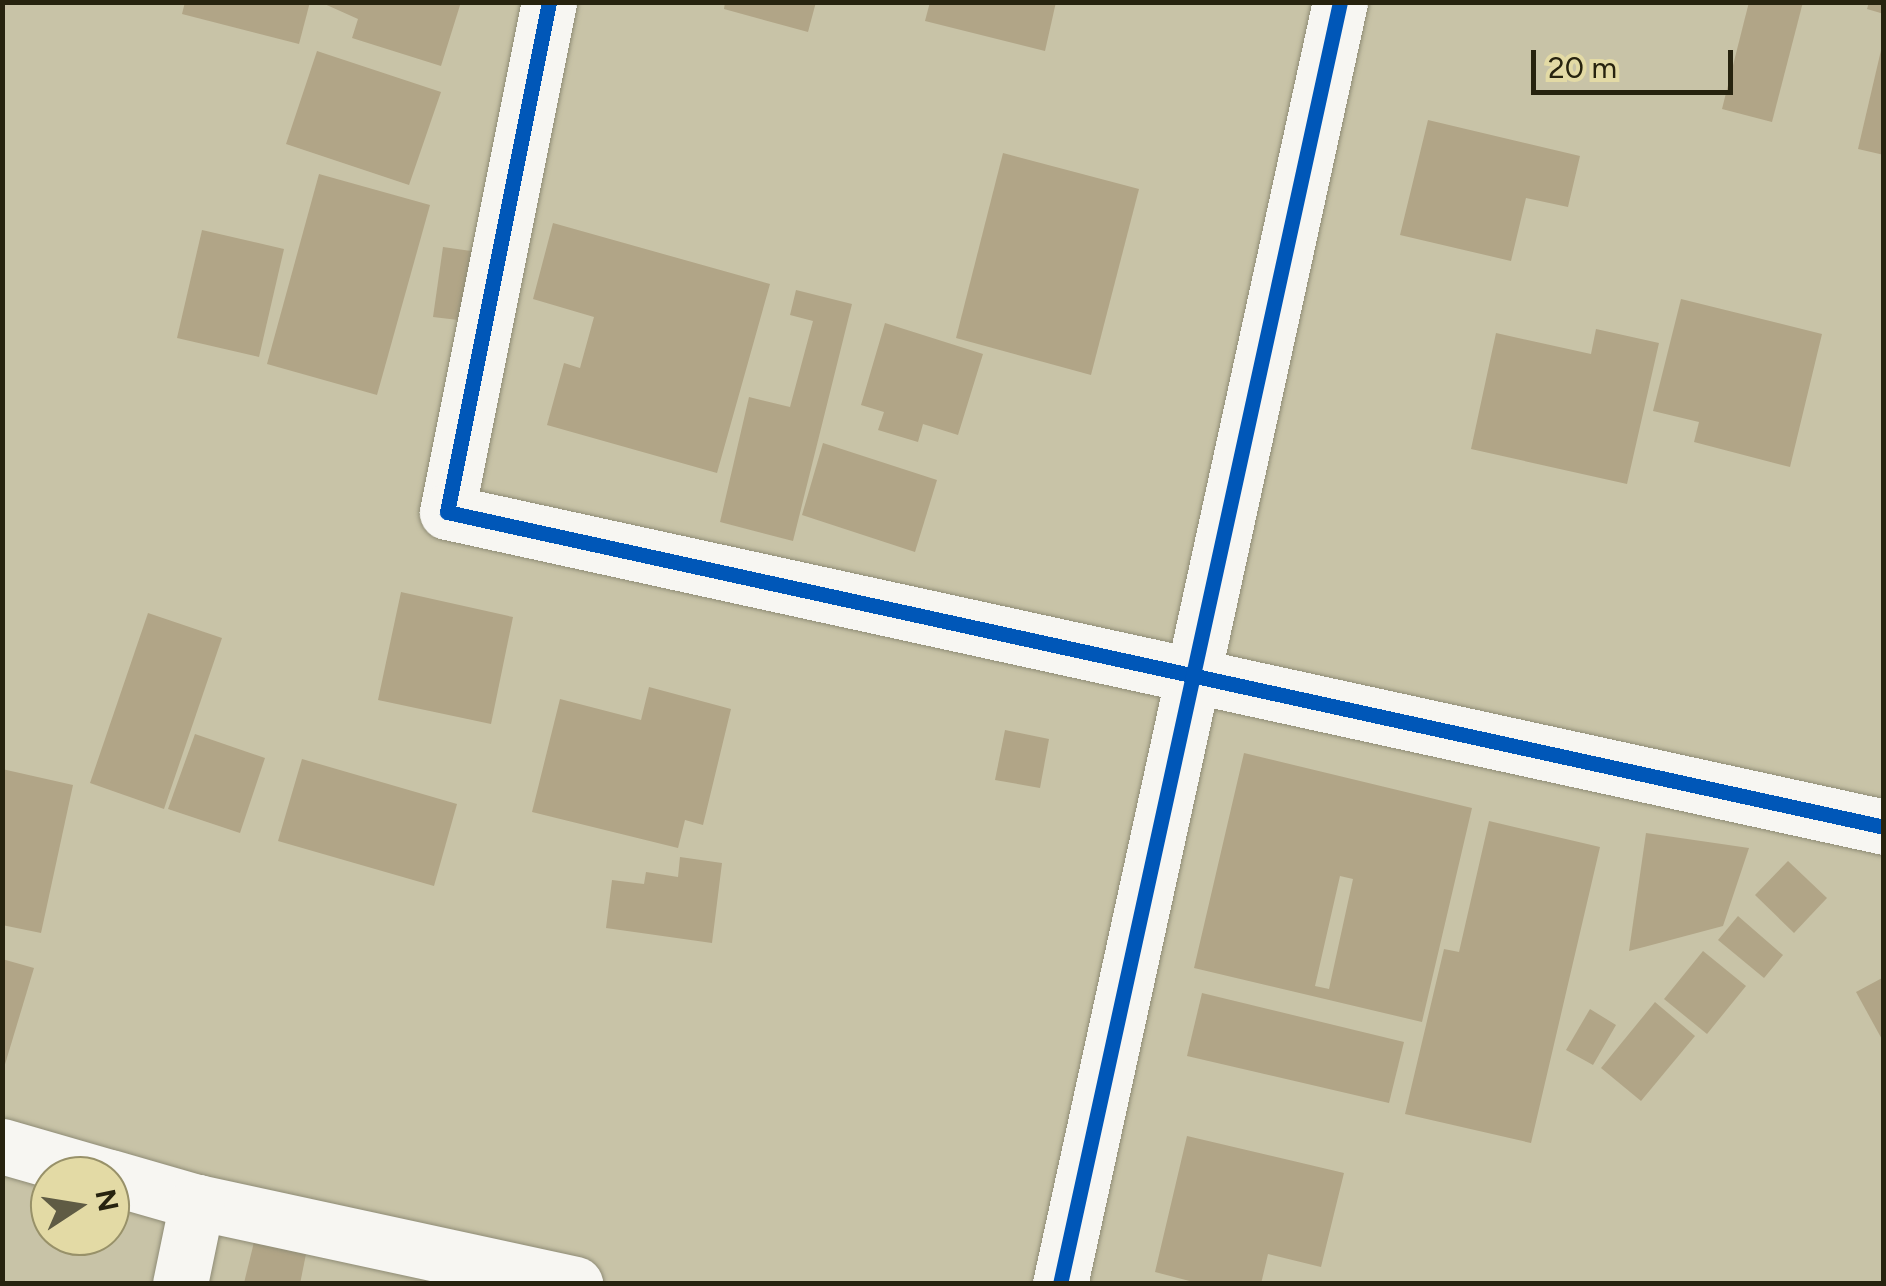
<!DOCTYPE html>
<html>
<head>
<meta charset="utf-8">
<style>
  body { margin:0 }
  #map { position:relative; width:1886px; height:1286px; overflow:hidden; background:#c8c3a7; font-family:Figtree,sans-serif }
  div>[style] { position:absolute }
  [style*='--x'] { left:calc(var(--x)*1px); top:calc(var(--y)*1px); width:calc(var(--w)*1px); rotate:calc(var(--a)*1deg) }
  .building>* { inset:0; background:#b1a587 }
  .roads { filter:drop-shadow(0 0 2px #8e8b75) drop-shadow(0 0 2px #8e8b75) }
  .minor>* { height:55px; margin:-27.5px; padding:0 27.5px; transform-origin:27.5px; border-radius:27.5px; background:#f7f6f2 }
  .cycleway>* { height:15px; margin:-7.5px; padding:0 7.5px; transform-origin:7.5px; border-radius:7.5px; background:#0057b8 }
  span { translate:-50% -50%; white-space:nowrap; text-align:center; line-height:1.15; -webkit-text-stroke:8px #e3daa5; paint-order:stroke }
  .frame { position:absolute; inset:0; border:5px solid #27230f; pointer-events:none }
  .north { position:absolute; left:30px; top:1156px; width:100px; height:100px; box-sizing:border-box; background:#e3daa5; border:2px solid #989169; border-radius:50%; rotate:78deg; font-size:28px; font-weight:700; line-height:40px; text-align:center; color:#27230f }
  .north::after { content:''; display:block; margin:auto; width:35px; height:45px; background:#5f5b44; clip-path:polygon(50% 0,100% 100%,50% 72%,0 100%) }
  .scale { position:absolute; left:1531px; top:50px; width:202px; height:45px; box-sizing:border-box; border:5px solid #27230f; border-top:0; padding-left:12px; font-size:30px; line-height:35px; white-space:nowrap; color:#27230f; -webkit-text-stroke:8px #e3daa5; paint-order:stroke }
</style>
</head>
<body>
<div id="map">
  <div class="building">
    <i style="clip-path:polygon(185px 2px,310px 2px,299px 44px,182px 14px)"></i>
    <i style="clip-path:polygon(320px 2px,461px 2px,441px 66px,352px 38px,358px 19px)"></i>
    <i style="clip-path:polygon(725px 2px,816px 2px,808px 32px,724px 9px)"></i>
    <i style="clip-path:polygon(930px 2px,1056px 2px,1045px 51px,925px 21px)"></i>
    <i style="clip-path:polygon(1749px 2px,1803px 2px,1772px 122px,1722px 109px)"></i>
    <i style="clip-path:polygon(1869px 2px,1884px 2px,1884px 14px,1867px 9px)"></i>
    <i style="clip-path:polygon(1882px 46px,1884px 46px,1884px 155px,1858px 149px)"></i>
    <i style="clip-path:polygon(317px 51px,441px 92px,409px 185px,286px 144px)"></i>
    <i style="clip-path:polygon(1428px 120px,1580px 156px,1568px 207px,1526px 198px,1511px 261px,1400px 235px)"></i>
    <i style="clip-path:polygon(1003px 153px,1139px 189px,1091px 375px,956px 338px)"></i>
    <i style="clip-path:polygon(319px 174px,430px 205px,377px 395px,267px 364px)"></i>
    <i style="clip-path:polygon(553px 223px,770px 284px,717px 473px,547px 425px,564px 363px,580px 368px,594px 317px,533px 299px)"></i>
    <i style="clip-path:polygon(202px 230px,284px 249px,259px 357px,177px 338px)"></i>
    <i style="clip-path:polygon(443px 247px,485px 253px,475px 322px,433px 317px)"></i>
    <i style="clip-path:polygon(796px 290px,852px 304px,793px 541px,720px 522px,749px 397px,790px 407px,813px 321px,790px 315px)"></i>
    <i style="clip-path:polygon(1681px 299px,1822px 334px,1790px 467px,1694px 442px,1699px 422px,1653px 411px)"></i>
    <i style="clip-path:polygon(885px 323px,983px 354px,958px 435px,923px 424px,918px 442px,878px 430px,884px 412px,861px 405px)"></i>
    <i style="clip-path:polygon(1596px 329px,1659px 343px,1627px 484px,1471px 449px,1496px 333px,1591px 354px)"></i>
    <i style="clip-path:polygon(823px 443px,937px 480px,915px 552px,802px 515px)"></i>
    <i style="clip-path:polygon(401px 592px,513px 617px,491px 724px,378px 700px)"></i>
    <i style="clip-path:polygon(148px 613px,222px 638px,164px 809px,90px 783px)"></i>
    <i style="clip-path:polygon(649px 687px,731px 709px,703px 825px,685px 820px,678px 848px,532px 812px,560px 699px,641px 720px)"></i>
    <i style="clip-path:polygon(1005px 730px,1049px 739px,1040px 788px,995px 780px)"></i>
    <i style="clip-path:polygon(195px 734px,265px 758px,240px 833px,168px 809px)"></i>
    <i style="clip-path:polygon(evenodd,1244px 753px,1472px 808px,1422px 1022px,1194px 968px,1244px 753px,1340px 876px,1353px 879px,1329px 989px,1315px 986px,1340px 876px)"></i>
    <i style="clip-path:polygon(302px 759px,457px 804px,434px 886px,278px 841px)"></i>
    <i style="clip-path:polygon(2px 769px,73px 785px,41px 933px,2px 925px)"></i>
    <i style="clip-path:polygon(1489px 821px,1600px 847px,1531px 1143px,1405px 1114px,1444px 949px,1459px 952px)"></i>
    <i style="clip-path:polygon(1646px 833px,1749px 848px,1723px 926px,1629px 951px)"></i>
    <i style="clip-path:polygon(680px 857px,722px 863px,712px 943px,606px 928px,612px 880px,644px 884px,646px 872px,678px 877px)"></i>
    <i style="clip-path:polygon(1788px 861px,1827px 898px,1794px 933px,1755px 895px)"></i>
    <i style="clip-path:polygon(1738px 916px,1783px 955px,1764px 978px,1718px 940px)"></i>
    <i style="clip-path:polygon(1703px 951px,1746px 986px,1707px 1034px,1664px 999px)"></i>
    <i style="clip-path:polygon(2px 959px,34px 968px,3px 1071px,2px 1071px)"></i>
    <i style="clip-path:polygon(1884px 977px,1884px 1043px,1856px 992px)"></i>
    <i style="clip-path:polygon(1202px 993px,1404px 1042px,1389px 1103px,1187px 1056px)"></i>
    <i style="clip-path:polygon(1655px 1002px,1695px 1036px,1641px 1101px,1601px 1068px)"></i>
    <i style="clip-path:polygon(1590px 1009px,1616px 1025px,1593px 1065px,1566px 1050px)"></i>
    <i style="clip-path:polygon(1187px 1136px,1344px 1173px,1321px 1267px,1268px 1254px,1261px 1284px,1201px 1284px,1155px 1272px)"></i>
    <i style="clip-path:polygon(254px 1242px,306px 1254px,300px 1284px,244px 1283px)"></i>
  </div>
  <div class="roads">
    <div class="minor">
      <i style="--x:549;--y:2;--w:520;--a:101.31"></i>
      <i style="--x:447;--y:512;--w:1471;--a:12.36"></i>
      <i style="--x:2;--y:1146;--w:108;--a:16.1"></i>
      <i style="--x:110;--y:1177;--w:91;--a:16"></i>
      <i style="--x:197;--y:1202;--w:387;--a:12.2"></i>
      <i style="--x:180;--y:1284;--w:84;--a:-78.3"></i>
      <i style="--x:1060;--y:1284;--w:1312;--a:-77.68"></i>
    </div>
  </div>
  <div class="cycleway">
    <i style="--x:549;--y:2;--w:520;--a:101.31"></i>
    <i style="--x:447;--y:512;--w:1471;--a:12.36"></i>
    <i style="--x:1060;--y:1284;--w:1312;--a:-77.68"></i>
  </div>
  <div class="frame"></div>
  <div class="north">N</div>
  <div class="scale">20 m</div>
</div>
</body>
</html>
